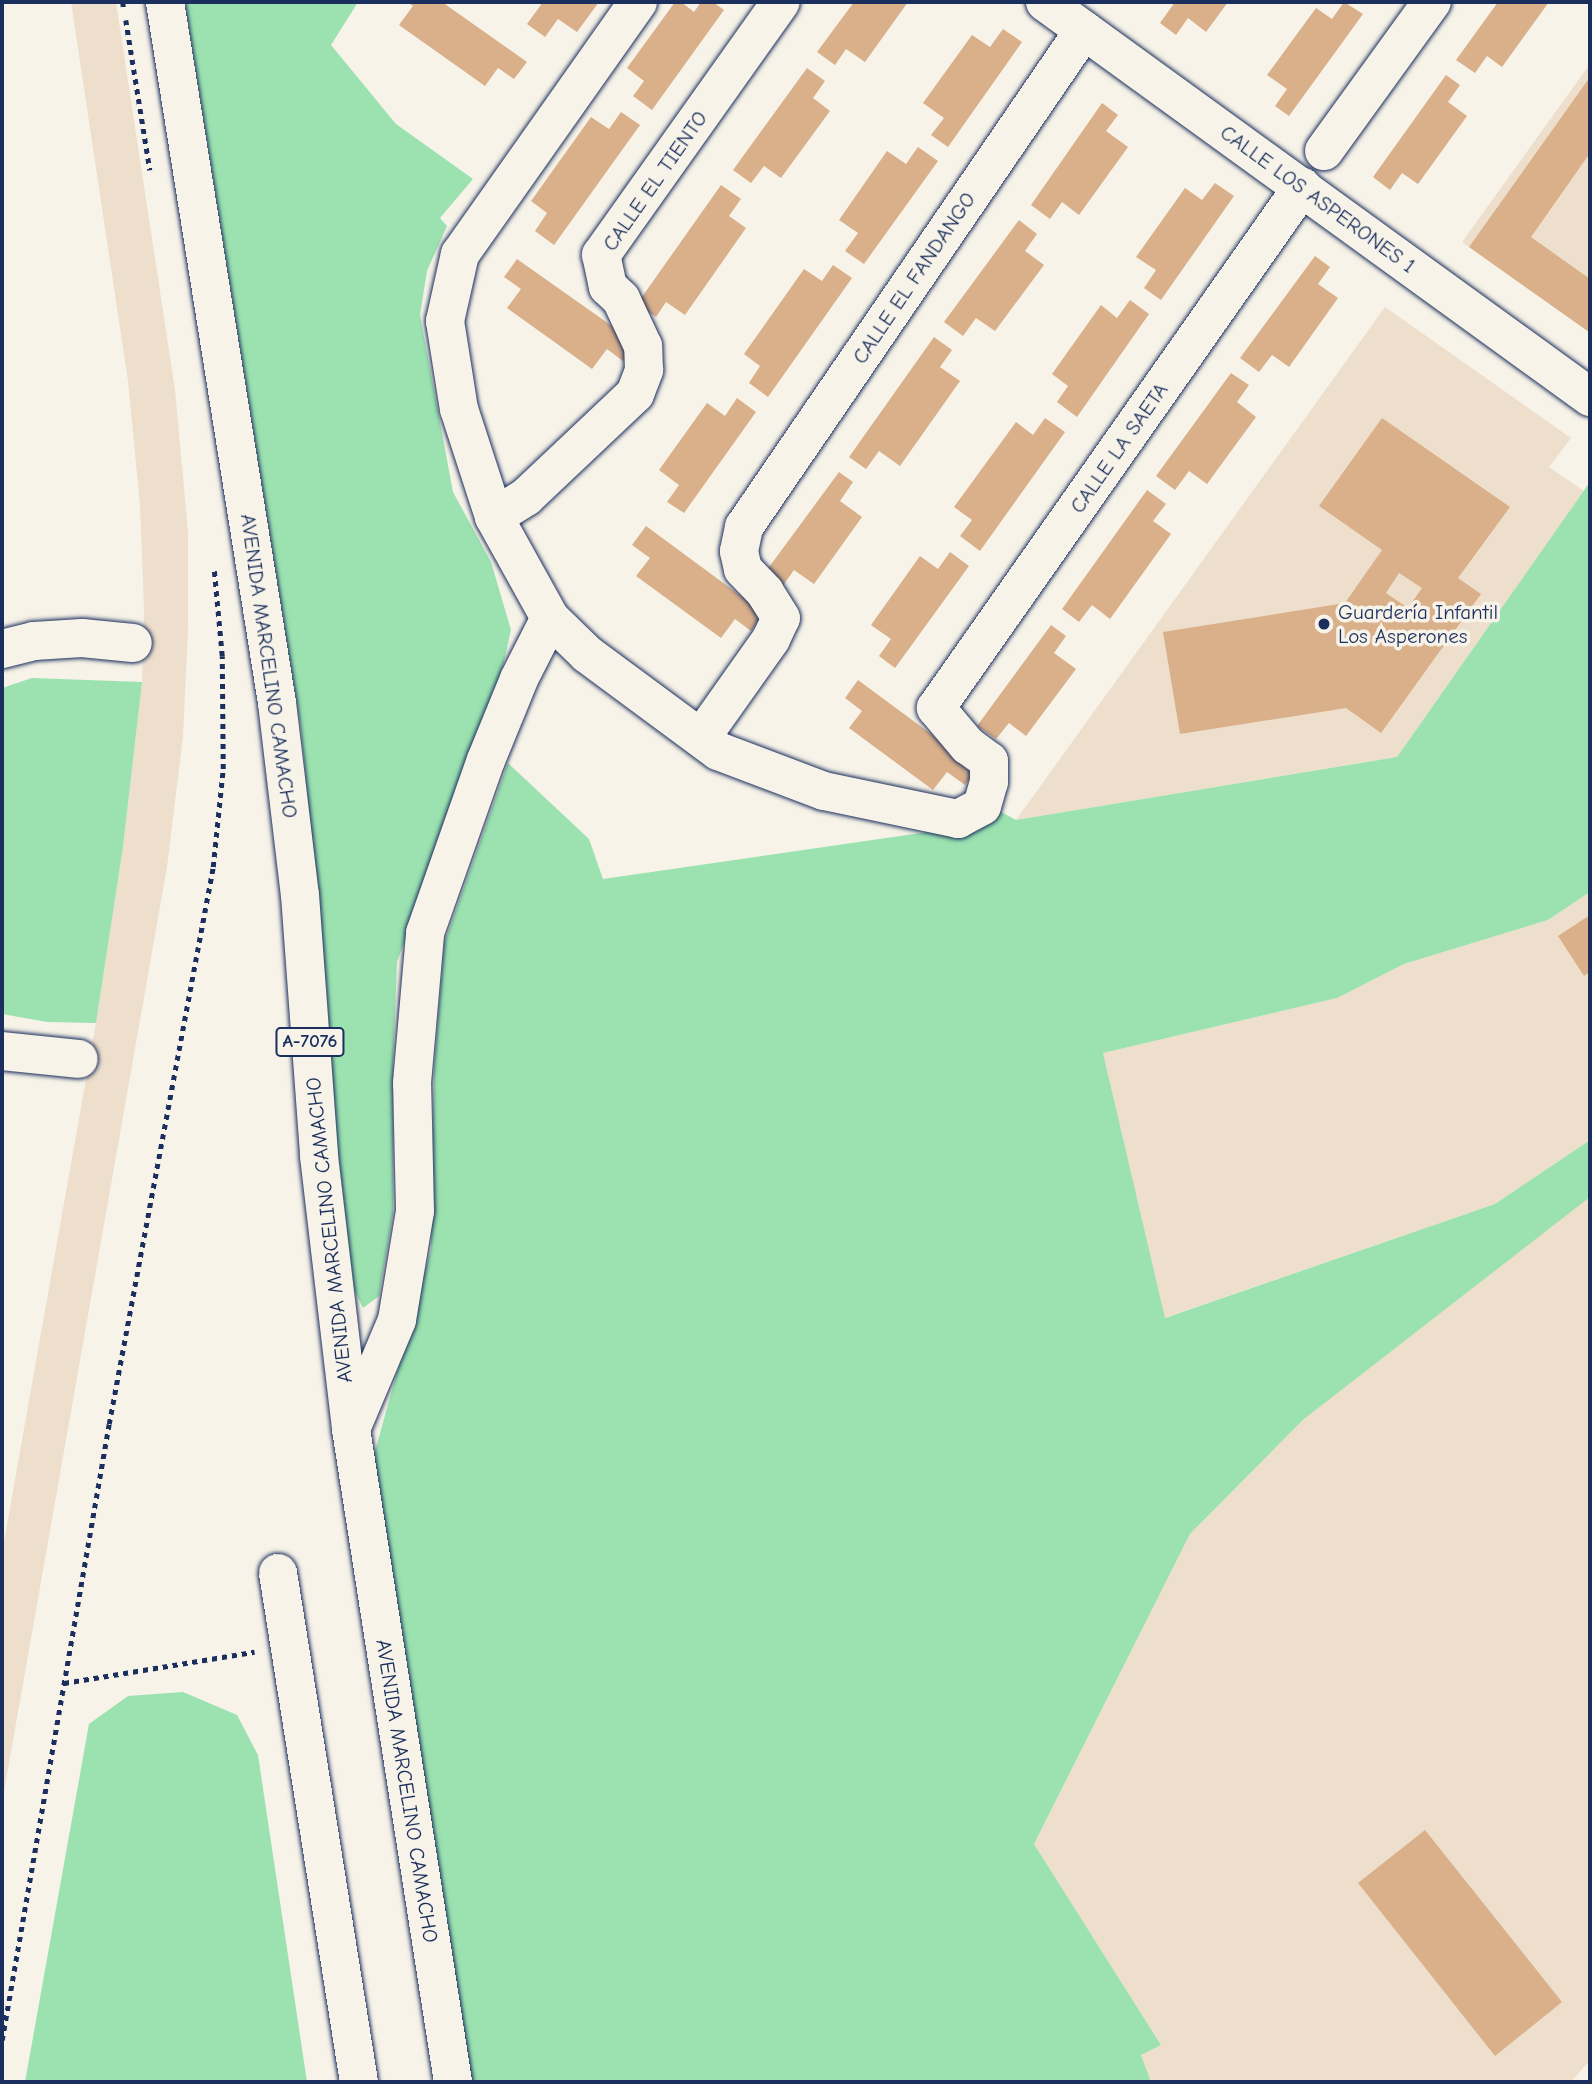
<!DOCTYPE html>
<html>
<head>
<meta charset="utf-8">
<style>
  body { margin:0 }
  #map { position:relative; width:1592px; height:2084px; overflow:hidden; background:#f7f3e8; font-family:"Comic Neue",sans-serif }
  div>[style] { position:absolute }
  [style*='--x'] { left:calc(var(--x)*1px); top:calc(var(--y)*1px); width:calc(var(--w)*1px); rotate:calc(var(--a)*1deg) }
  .built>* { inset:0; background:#eedfcc }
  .green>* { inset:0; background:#9be2b0 }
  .building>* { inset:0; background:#d9b08a }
  .path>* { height:4.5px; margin-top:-2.25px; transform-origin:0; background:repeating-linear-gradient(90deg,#1b2f5e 0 5px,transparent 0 10px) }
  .roads { filter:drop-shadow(0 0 2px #1b2f5e) drop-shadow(0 0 2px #1b2f5e) }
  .minor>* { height:38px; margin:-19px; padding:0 19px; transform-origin:19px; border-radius:19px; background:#f7f3e8 }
  .major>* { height:38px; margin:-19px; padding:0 19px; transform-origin:19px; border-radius:19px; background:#f7f3e8 }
  .dots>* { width:19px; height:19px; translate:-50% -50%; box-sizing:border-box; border:4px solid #f7f3e8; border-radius:50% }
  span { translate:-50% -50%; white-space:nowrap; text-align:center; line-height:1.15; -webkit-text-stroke:7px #f7f3e8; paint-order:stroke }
  .shield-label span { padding:2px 5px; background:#f7f3e8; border:2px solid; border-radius:5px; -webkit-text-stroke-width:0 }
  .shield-label { font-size:19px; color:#1b2f5e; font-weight:700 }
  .street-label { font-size:21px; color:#1b2f5e }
  .poi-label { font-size:21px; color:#1b2f5e }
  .left { translate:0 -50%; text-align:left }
  .frame { position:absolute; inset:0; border:4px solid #1b2f5e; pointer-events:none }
</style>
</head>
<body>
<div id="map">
  <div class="built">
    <i style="clip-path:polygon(71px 2px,116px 2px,175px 390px,188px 532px,188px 629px,183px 736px,167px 867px,2px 1803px,2px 1553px,96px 1023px,123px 847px,142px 682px,144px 608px,140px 505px,128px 381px)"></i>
    <i style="clip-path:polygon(1590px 64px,1590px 330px,1589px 332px,1462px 242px)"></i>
    <i style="clip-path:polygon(1385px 307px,1571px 438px,1549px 467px,1584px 491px,1397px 757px,1016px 820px)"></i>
    <i style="clip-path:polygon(1590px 892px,1590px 1140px,1495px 1204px,1164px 1318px,1103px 1053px,1337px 998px,1404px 964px,1548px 920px)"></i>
    <i style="clip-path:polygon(1590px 1193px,1590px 2060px,1571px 2082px,1151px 2082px,1141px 2055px,1161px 2045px,1034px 1844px,1190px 1534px,1304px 1419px)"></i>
  </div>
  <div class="green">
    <i style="clip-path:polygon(185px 2px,358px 2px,331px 45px,396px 124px,473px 179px,440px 218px,447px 226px,427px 271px,420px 315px,453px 492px,491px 562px,511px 630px,503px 666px,397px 962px,393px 1067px,393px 1213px,379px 1296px,363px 1308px,345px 1272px,327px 994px,301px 729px)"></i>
    <i style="clip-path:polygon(1590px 482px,1590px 892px,1548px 920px,1404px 964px,1337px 998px,1103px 1053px,1165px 1318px,1495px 1204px,1590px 1140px,1590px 1197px,1304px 1419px,1190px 1534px,1034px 1844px,1161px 2045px,1141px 2055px,1151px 2082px,469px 2082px,372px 1462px,431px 1250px,434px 1070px,444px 944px,508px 763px,589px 839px,603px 879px,962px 827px,990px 806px,1016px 820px,1397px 757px)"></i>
    <i style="clip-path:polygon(32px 678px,142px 682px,123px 847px,96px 1023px,47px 1022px,2px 1014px,2px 688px)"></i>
    <i style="clip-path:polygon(183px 1692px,237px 1715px,258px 1755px,307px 2082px,25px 2082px,89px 1724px,128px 1696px)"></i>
  </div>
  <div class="building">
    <i style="clip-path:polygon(407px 2px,442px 2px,527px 62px,514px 79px,498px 68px,485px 86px,399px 25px,413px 6px)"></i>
    <i style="clip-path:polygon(543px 2px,599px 2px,577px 32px,558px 19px,545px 37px,527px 24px)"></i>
    <i style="clip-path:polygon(675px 2px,681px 2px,694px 12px,701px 2px,713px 2px,724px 10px,652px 110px,633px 96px,644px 81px,627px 68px)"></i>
    <i style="clip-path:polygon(854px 2px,908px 2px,865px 62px,846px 49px,835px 65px,817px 52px)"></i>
    <i style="clip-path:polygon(1175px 2px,1228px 2px,1206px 32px,1188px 18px,1176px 35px,1160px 23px)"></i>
    <i style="clip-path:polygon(1344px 2px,1363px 14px,1289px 116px,1275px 106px,1287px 89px,1267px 75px,1316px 8px,1332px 19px)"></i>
    <i style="clip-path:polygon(1498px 2px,1549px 2px,1502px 67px,1487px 56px,1475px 73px,1456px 60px)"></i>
    <i style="clip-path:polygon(1003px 29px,1022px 42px,948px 147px,931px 135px,944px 118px,923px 103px,972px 35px,990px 47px)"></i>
    <i style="clip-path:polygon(807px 68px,825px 81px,813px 98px,830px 111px,781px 178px,764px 166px,751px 183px,733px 170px)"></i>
    <i style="clip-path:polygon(1446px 75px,1460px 85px,1448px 102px,1467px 116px,1418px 184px,1402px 173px,1390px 190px,1373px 177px)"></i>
    <i style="clip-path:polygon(1590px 77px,1590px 153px,1531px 237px,1590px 279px,1589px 332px,1469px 247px)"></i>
    <i style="clip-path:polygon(1102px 103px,1118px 115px,1106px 131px,1128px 147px,1079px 215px,1062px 202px,1050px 219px,1031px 205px)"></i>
    <i style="clip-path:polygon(621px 112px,640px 125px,554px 245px,535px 231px,547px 213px,531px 201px,591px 117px,609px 129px)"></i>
    <i style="clip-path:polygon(918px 147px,938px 161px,864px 264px,845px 251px,858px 233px,839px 220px,887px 151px,906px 164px)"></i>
    <i style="clip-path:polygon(1215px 183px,1234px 196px,1161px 300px,1144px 288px,1156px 270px,1136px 257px,1185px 188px,1202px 200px)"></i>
    <i style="clip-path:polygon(721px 185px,741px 199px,729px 216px,746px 228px,685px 315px,666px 302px,656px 317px,637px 304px)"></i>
    <i style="clip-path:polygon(1019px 220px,1037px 234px,1025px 251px,1044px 265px,995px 331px,976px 318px,963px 336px,944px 322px)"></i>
    <i style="clip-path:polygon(1315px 256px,1330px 267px,1318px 284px,1338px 298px,1289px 367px,1272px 355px,1259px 372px,1240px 358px)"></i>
    <i style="clip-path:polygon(517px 259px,636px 343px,623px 361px,607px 349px,592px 369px,507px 308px,521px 289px,504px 277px)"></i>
    <i style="clip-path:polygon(833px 265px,852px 278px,768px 397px,749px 383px,760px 366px,744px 354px,804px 269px,822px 281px)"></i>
    <i style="clip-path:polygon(1130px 300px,1149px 314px,1077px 417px,1057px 402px,1068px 386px,1052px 374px,1101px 305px,1117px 318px)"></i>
    <i style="clip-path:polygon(934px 337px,952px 350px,940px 367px,960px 381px,900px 466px,879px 451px,866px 469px,849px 457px)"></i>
    <i style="clip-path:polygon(1231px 373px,1249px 385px,1237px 402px,1256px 417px,1207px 484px,1189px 471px,1175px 490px,1156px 476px)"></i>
    <i style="clip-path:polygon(737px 398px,756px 412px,684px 513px,667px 502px,679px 485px,659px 470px,707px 403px,725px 416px)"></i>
    <i style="clip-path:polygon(1045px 418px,1065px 432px,980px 551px,960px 536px,972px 520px,954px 507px,1016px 422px,1033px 435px)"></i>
    <i style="clip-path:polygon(evenodd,1382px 418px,1510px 507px,1458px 578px,1481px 594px,1381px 733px,1346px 708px,1180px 734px,1163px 632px,1345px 603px,1382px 550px,1319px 506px,1382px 418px,1399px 573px,1422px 588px,1408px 608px,1386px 593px,1399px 573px)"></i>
    <i style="clip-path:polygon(839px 472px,853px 482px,840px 501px,862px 517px,814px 584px,794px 570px,782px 587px,764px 574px)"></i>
    <i style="clip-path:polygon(1147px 490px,1166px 504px,1153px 521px,1171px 534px,1110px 619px,1092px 605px,1079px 622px,1062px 609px)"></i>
    <i style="clip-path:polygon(646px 526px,764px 613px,751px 631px,735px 619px,721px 638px,636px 576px,650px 558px,632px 545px)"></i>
    <i style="clip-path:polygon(950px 552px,969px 566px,895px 668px,879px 656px,891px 639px,871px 625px,920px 556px,938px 569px)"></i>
    <i style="clip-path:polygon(1051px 625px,1066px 636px,1054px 653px,1076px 669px,1026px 736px,1009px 723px,996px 739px,977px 726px)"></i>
    <i style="clip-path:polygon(858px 680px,977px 768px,965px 785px,947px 772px,933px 790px,849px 728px,862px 711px,845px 698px)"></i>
    <i style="clip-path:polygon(1590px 915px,1590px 972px,1584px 976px,1558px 936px)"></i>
    <i style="clip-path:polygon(1425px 1830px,1562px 2002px,1495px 2056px,1358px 1883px)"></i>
  </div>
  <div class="path">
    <i style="--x:123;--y:2;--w:9;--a:84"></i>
    <i style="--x:126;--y:20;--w:152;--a:80.9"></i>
    <i style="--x:64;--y:1683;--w:193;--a:-9.3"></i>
    <i style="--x:2;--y:2040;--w:625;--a:-80.15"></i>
    <i style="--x:109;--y:1424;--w:567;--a:-79.42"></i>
    <i style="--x:213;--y:867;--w:99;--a:-84.2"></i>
    <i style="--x:223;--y:769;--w:113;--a:-90.5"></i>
    <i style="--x:222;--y:656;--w:87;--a:-95.3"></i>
  </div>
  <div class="roads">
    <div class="minor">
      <i style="--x:638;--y:2;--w:309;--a:125.2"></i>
      <i style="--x:460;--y:254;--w:69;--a:102.6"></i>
      <i style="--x:445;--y:321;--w:89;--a:81"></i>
      <i style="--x:459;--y:409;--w:114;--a:72"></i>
      <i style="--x:494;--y:517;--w:115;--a:61"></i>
      <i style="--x:550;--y:618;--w:52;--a:44.2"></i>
      <i style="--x:587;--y:654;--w:163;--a:36.5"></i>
      <i style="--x:718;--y:751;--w:113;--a:20.7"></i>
      <i style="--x:824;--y:791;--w:137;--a:11.8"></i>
      <i style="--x:958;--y:819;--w:27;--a:-28"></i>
      <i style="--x:982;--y:806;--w:25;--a:-74"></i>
      <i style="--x:989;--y:782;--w:21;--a:-90"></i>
      <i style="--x:989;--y:761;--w:26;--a:-144"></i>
      <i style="--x:968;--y:746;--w:50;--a:-130.1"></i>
      <i style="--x:936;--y:708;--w:637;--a:-54.91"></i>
      <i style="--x:1045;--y:2;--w:673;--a:35.93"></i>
      <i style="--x:1324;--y:151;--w:184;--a:-54.1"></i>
      <i style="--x:494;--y:517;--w:38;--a:-32"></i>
      <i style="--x:526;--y:497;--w:150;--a:-43.4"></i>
      <i style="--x:635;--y:394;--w:26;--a:-69"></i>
      <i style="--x:644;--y:370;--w:24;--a:-92"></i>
      <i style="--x:643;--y:346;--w:52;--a:-115.1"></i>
      <i style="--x:621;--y:299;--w:18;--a:-137"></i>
      <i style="--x:608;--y:287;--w:33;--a:-102"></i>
      <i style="--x:601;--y:255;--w:310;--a:-54.6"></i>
      <i style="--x:2;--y:649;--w:33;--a:-14"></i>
      <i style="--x:34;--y:641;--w:48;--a:-3.6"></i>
      <i style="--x:82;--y:638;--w:51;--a:5.6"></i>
      <i style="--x:701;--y:738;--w:121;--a:-54.7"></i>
      <i style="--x:771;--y:639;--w:23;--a:-65"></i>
      <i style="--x:781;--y:618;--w:31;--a:-122"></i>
      <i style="--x:765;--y:592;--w:32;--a:-134"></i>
      <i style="--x:743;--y:569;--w:18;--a:-103"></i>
      <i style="--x:739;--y:551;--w:25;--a:-78"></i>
      <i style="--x:744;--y:527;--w:602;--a:-55.62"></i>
      <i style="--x:2;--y:1051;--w:77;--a:5.9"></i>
      <i style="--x:351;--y:1429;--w:118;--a:-67.1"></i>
      <i style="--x:397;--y:1320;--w:110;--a:-80.6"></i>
      <i style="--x:415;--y:1211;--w:128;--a:-91.3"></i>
      <i style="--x:412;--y:1083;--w:151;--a:-85"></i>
      <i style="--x:425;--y:933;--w:183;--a:-70.6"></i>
      <i style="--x:486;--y:760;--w:87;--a:-67.8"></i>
      <i style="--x:519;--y:679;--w:68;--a:-63.1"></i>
      <i style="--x:278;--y:1573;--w:515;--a:80.96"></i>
    </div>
    <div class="major">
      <i style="--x:165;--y:2;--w:710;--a:80.92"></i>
      <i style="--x:277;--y:703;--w:193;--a:83.2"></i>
      <i style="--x:300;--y:895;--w:262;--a:85.8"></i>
      <i style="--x:319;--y:1156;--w:275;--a:83.3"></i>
      <i style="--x:351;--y:1429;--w:661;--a:81.12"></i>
    </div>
  </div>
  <div class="dots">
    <i style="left:1324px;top:624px;background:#1b2f5e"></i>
  </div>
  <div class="shield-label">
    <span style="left:310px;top:1042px">A-7076</span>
  </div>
  <div class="street-label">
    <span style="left:655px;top:181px;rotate:-55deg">CALLE EL TIENTO</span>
    <span style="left:1318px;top:199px;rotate:36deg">CALLE LOS ASPERONES 1</span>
    <span style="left:914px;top:278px;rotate:-56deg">CALLE EL FANDANGO</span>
    <span style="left:1119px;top:448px;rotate:-55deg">CALLE LA SAETA</span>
    <span style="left:269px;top:666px;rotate:82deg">AVENIDA MARCELINO CAMACHO</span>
    <span style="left:329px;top:1230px;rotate:-96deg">AVENIDA MARCELINO CAMACHO</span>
    <span style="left:407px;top:1791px;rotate:81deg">AVENIDA MARCELINO CAMACHO</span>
  </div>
  <div class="poi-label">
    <span class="left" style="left:1338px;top:624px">Guardería Infantil<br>Los Asperones</span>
  </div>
  <div class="frame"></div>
</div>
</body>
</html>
